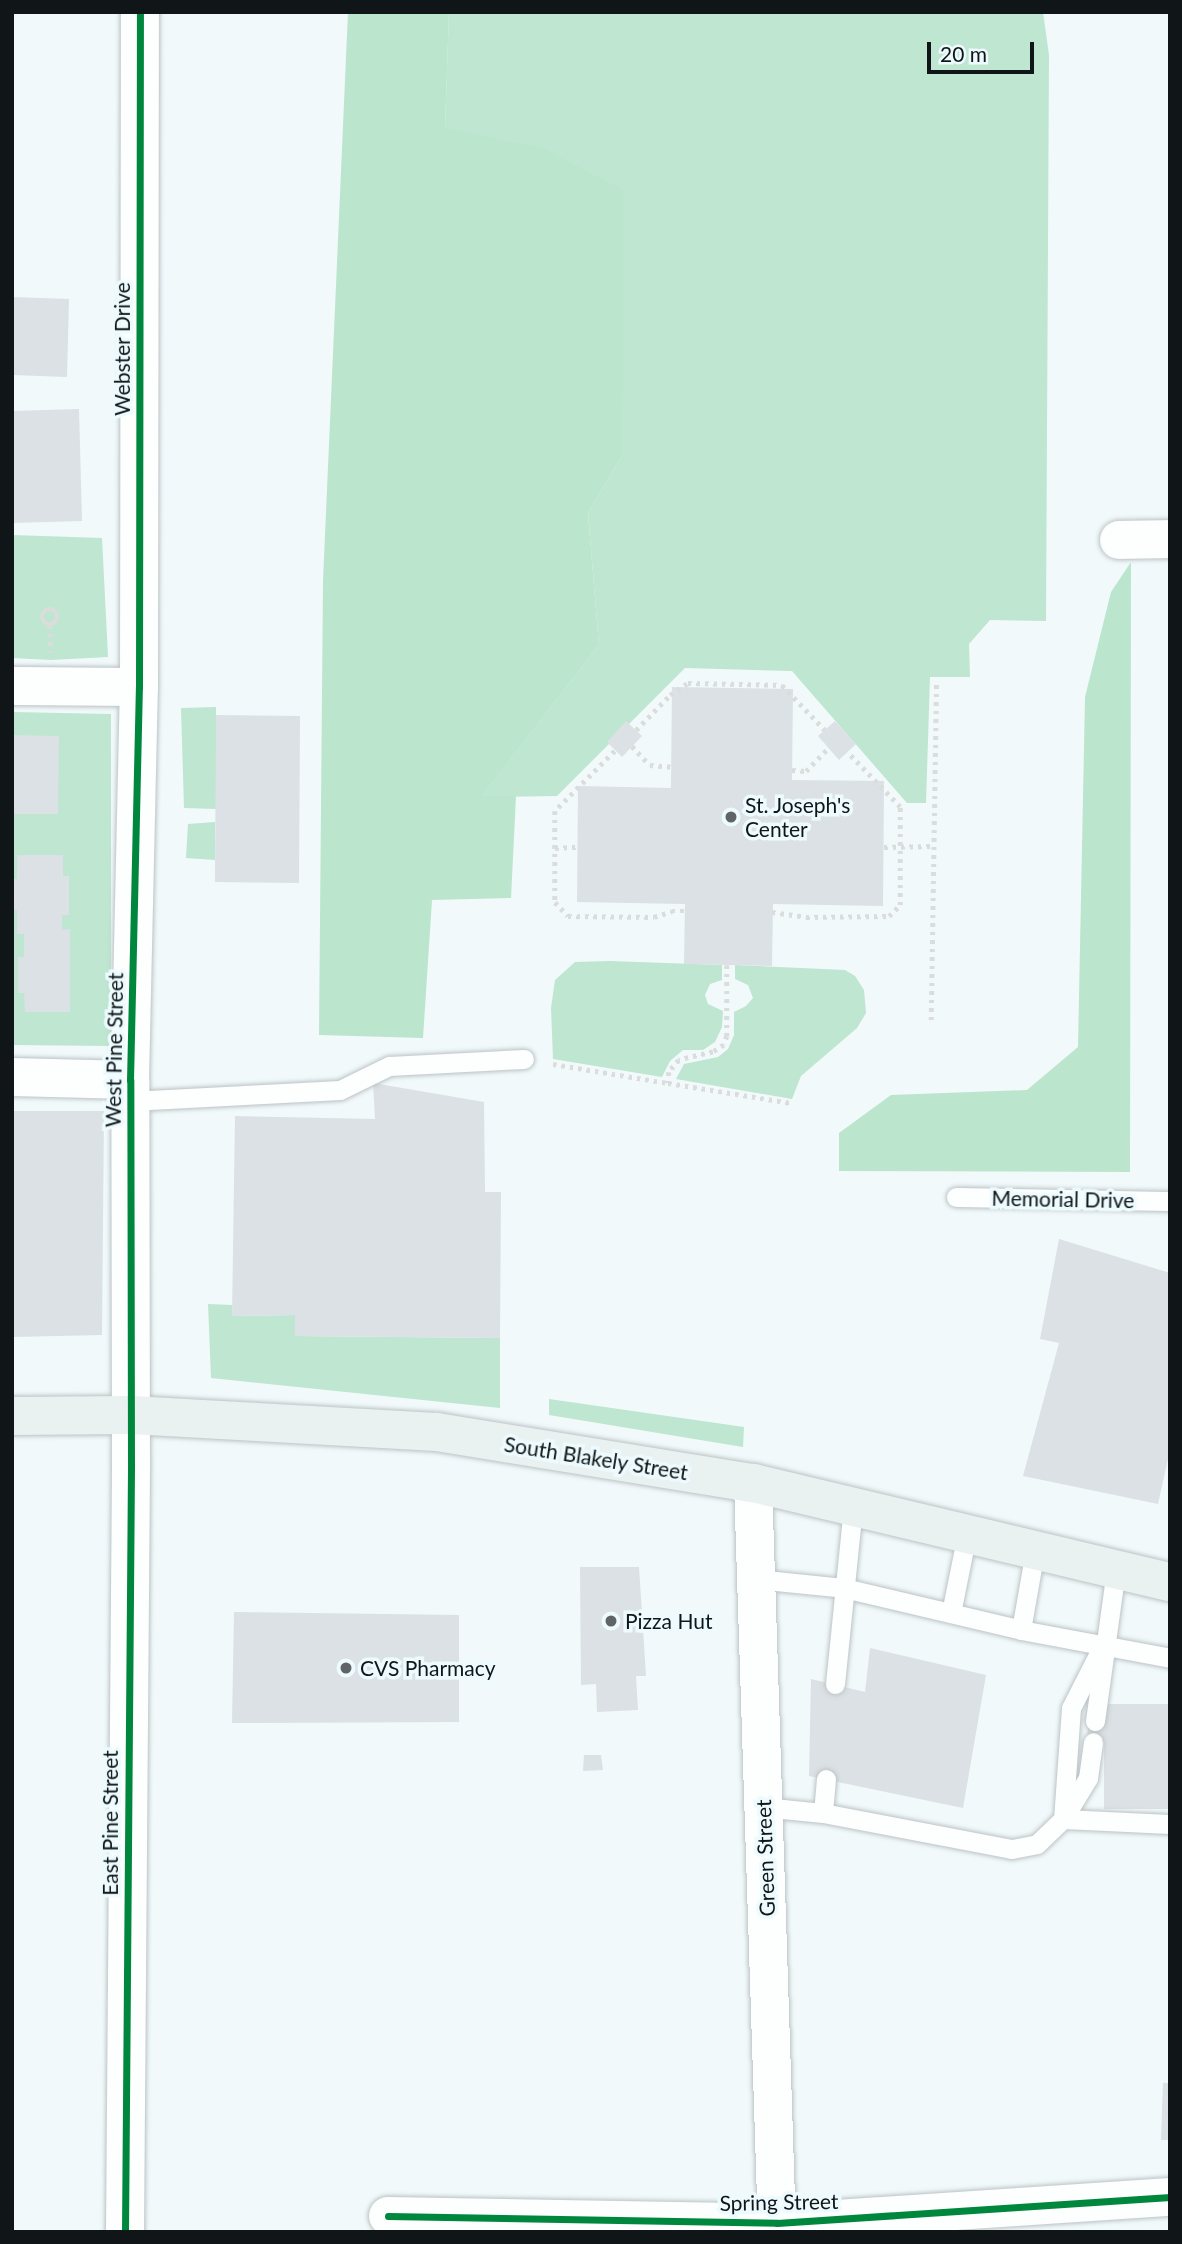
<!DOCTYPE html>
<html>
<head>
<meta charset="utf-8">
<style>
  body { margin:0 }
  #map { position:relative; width:1182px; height:2244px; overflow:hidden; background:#f1f9fb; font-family:Lato,sans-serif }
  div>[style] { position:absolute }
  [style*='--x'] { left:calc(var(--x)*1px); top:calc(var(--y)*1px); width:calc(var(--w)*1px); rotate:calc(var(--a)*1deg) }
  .green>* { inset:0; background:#bee6d0 }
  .forest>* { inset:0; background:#bbe5cd }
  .building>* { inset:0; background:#dbe1e4 }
  .path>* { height:4.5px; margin-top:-2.25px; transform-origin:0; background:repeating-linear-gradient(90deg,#dbdddd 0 3.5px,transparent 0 8.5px) }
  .path>.ring { margin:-2.25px; padding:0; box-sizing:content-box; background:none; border:4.5px solid #dbdddd; border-radius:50% }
  .roads { filter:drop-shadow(0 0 2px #bcc3c5) drop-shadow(0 0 2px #bcc3c5) }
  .lane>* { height:19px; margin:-9.5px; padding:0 9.5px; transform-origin:9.5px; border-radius:9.5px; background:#fdfefe }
  .street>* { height:38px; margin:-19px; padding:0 19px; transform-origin:19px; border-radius:19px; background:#fdfefe }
  .primary>* { height:38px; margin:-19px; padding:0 19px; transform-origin:19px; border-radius:19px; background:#e9f1f1 }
  .cycleway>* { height:7px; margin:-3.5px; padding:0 3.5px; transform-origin:3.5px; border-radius:3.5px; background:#00873e }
  .dots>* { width:19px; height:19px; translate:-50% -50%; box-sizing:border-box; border:4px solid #edfbff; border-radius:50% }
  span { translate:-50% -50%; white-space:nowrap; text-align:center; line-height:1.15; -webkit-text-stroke:7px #edfbff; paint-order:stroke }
  .street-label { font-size:21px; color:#101618 }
  .poi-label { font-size:21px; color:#101618 }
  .left { translate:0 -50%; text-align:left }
  .frame { position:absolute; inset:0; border:14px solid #101618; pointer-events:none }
  .scale { position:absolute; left:927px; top:42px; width:107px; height:32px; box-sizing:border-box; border:4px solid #101618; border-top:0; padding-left:9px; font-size:21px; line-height:24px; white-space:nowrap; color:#101618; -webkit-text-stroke:5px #edfbff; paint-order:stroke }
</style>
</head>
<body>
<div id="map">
  <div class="green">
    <i style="clip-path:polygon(449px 12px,1043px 12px,1049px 55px,1046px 621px,990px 620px,969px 644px,970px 677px,930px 677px,926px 803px,907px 803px,792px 671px,685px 668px,557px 796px,481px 797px,599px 645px,588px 513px,621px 457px,445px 128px)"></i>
    <i style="clip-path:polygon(12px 535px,102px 538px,108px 657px,51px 660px,12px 658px)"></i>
    <i style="clip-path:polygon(216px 707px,216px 809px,184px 808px,181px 708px)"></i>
    <i style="clip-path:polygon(12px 712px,111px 714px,111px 1046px,12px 1045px)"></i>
    <i style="clip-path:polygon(215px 822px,215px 860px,186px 858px,188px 824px)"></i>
    <i style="clip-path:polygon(610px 961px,722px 965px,722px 980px,710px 984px,705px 995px,708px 1004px,723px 1011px,722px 1027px,715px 1042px,703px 1050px,683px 1050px,670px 1061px,662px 1077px,553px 1059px,551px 1008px,555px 980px,575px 962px)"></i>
    <i style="clip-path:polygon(735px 965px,845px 970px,855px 976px,864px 990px,866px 1013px,857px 1028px,801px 1076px,792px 1099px,676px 1079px,684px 1064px,718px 1057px,728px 1049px,734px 1035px,734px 1012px,746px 1006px,753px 998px,748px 985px,735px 979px)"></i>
    <i style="clip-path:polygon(208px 1304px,232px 1305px,232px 1316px,295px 1315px,295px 1336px,500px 1338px,500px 1408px,211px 1378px)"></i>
    <i style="clip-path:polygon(549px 1399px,744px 1427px,743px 1447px,549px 1415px)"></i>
  </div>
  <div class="forest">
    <i style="clip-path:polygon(348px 12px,449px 12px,445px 128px,542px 148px,623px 190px,621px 457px,588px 513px,599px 645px,482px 796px,516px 796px,511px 898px,432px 900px,423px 1038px,319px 1035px,323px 581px)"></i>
    <i style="clip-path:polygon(1131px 562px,1130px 1172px,839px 1171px,839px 1133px,891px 1095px,1027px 1090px,1078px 1047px,1085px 697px,1111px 592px)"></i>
  </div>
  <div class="building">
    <i style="clip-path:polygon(12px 297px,69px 299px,67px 377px,12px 375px)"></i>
    <i style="clip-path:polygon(79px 409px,82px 521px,12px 523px,12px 411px)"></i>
    <i style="clip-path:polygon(672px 687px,793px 689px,792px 780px,884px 781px,883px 906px,773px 904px,772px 966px,684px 964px,685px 904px,577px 902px,578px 786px,671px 788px)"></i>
    <i style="clip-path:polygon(216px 715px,300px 716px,299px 883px,215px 882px)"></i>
    <i style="clip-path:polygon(626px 721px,642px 736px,622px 757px,607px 742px)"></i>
    <i style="clip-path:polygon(835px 721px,856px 744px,839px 760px,818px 736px)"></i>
    <i style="clip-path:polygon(12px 735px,59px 736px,58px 814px,12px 814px)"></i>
    <i style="clip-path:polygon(17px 855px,63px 855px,63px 876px,69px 876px,69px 915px,62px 915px,62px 930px,70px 929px,70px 1012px,25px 1012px,24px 993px,18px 993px,18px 957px,24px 957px,24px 934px,17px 934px,17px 910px,12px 910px,12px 879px,17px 879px)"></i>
    <i style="clip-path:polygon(373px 1083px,484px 1102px,485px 1192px,501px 1192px,500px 1338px,295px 1336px,295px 1315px,232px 1316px,235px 1116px,375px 1119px)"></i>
    <i style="clip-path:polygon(12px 1111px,104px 1111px,102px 1335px,12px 1337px)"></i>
    <i style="clip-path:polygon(1059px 1239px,1170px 1273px,1170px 1450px,1158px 1504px,1023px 1476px,1059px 1343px,1040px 1339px)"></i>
    <i style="clip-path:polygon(580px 1567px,639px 1567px,646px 1676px,636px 1676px,638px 1710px,597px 1712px,596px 1684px,581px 1685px)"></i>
    <i style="clip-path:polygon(234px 1612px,459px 1615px,459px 1722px,232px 1723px)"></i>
    <i style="clip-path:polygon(870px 1648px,986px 1675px,963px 1808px,809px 1776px,811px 1679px,865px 1692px)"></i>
    <i style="clip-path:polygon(1101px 1704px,1170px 1704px,1170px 1809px,1104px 1809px,1104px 1742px,1087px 1742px,1088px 1721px)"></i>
    <i style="clip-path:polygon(584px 1755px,601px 1755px,603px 1770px,583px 1771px)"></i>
    <i style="clip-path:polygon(1163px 2083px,1170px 2083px,1170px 2140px,1161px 2140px)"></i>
  </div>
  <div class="path">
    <i class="ring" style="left:42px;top:609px;width:11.5px;height:11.5px"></i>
    <i style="--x:50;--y:625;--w:27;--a:88"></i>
    <i style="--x:636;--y:730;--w:49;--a:-45.8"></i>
    <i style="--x:670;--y:695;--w:22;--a:-34"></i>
    <i style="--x:688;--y:683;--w:94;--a:1.2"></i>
    <i style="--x:782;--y:685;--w:62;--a:46.3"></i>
    <i style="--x:632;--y:746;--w:26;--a:47"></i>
    <i style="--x:650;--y:765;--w:21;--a:5"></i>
    <i style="--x:615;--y:751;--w:85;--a:135"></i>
    <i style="--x:555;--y:811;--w:91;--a:90"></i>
    <i style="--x:555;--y:902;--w:19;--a:47"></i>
    <i style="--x:568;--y:916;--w:86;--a:0.7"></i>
    <i style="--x:654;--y:917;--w:19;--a:-18"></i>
    <i style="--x:672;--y:911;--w:13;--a:0"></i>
    <i style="--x:792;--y:770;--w:14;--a:4"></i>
    <i style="--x:806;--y:771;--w:32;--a:-46"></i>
    <i style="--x:884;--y:847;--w:50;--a:-1.1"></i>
    <i style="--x:555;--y:848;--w:22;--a:-3"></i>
    <i style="--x:772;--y:912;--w:34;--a:8"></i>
    <i style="--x:806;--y:917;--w:83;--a:-0.7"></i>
    <i style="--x:889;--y:916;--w:16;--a:-45"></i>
    <i style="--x:900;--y:905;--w:98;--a:-90"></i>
    <i style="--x:900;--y:807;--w:76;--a:-133.9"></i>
    <i style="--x:727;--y:965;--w:71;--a:90"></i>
    <i style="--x:727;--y:1036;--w:9;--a:108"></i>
    <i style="--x:724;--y:1045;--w:13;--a:148"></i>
    <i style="--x:713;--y:1052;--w:35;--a:167"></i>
    <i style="--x:679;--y:1060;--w:16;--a:130"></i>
    <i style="--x:669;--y:1072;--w:11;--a:95"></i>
    <i style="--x:668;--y:1083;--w:125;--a:9.2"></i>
    <i style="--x:931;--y:1020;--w:336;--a:-89.1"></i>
    <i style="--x:553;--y:1064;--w:117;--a:9.4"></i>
  </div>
  <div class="roads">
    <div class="lane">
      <i style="--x:130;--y:1101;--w:210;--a:-3"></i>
      <i style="--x:340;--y:1090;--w:55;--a:-26.1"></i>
      <i style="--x:389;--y:1066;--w:135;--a:-3"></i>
      <i style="--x:956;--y:1197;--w:214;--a:1.1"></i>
      <i style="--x:756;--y:1579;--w:88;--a:5.8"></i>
      <i style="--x:844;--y:1588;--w:182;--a:13.3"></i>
      <i style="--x:1021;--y:1630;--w:152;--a:10.6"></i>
      <i style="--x:951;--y:1613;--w:81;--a:-78.6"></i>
      <i style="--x:1021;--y:1630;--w:80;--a:-80"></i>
      <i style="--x:1103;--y:1645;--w:71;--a:116.9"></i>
      <i style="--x:1071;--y:1708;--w:111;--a:94.1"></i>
      <i style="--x:1063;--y:1819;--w:107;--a:2.7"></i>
      <i style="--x:835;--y:1684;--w:178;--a:-84.2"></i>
      <i style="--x:1095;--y:1721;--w:153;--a:-82.1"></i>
      <i style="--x:763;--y:1807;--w:60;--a:5.7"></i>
      <i style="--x:823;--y:1813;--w:192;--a:10.8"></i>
      <i style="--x:1012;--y:1849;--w:25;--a:-11"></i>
      <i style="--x:1037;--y:1844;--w:36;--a:-44"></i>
      <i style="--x:1063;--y:1819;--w:48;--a:-58.6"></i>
      <i style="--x:1088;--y:1778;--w:36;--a:-82"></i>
      <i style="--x:823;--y:1813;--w:34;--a:-85"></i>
    </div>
    <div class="street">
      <i style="--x:1119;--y:540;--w:51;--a:-1.1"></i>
      <i style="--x:12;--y:686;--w:127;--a:0.5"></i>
      <i style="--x:12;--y:1077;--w:118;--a:1.5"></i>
      <i style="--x:753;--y:1483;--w:749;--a:88.16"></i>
      <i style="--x:388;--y:2216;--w:389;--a:1"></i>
      <i style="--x:777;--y:2223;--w:394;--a:-3.8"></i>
      <i style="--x:125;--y:2232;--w:768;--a:-89.55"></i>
      <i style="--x:131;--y:1464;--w:384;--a:-90.1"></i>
      <i style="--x:130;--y:1080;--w:393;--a:-88.7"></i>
      <i style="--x:139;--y:687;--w:675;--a:-89.92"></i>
    </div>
    <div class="primary">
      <i style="--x:12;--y:1416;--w:119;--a:-0.5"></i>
      <i style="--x:131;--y:1415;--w:306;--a:3.2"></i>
      <i style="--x:437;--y:1432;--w:320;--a:9.2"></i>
      <i style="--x:753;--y:1483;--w:429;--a:13.4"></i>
    </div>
  </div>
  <div class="cycleway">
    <i style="--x:388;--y:2216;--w:389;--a:1"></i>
    <i style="--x:777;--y:2223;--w:394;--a:-3.8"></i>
    <i style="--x:125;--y:2232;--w:768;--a:-89.55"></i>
    <i style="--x:131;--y:1464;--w:384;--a:-90.1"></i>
    <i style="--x:130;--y:1080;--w:393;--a:-88.7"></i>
    <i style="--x:139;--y:687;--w:675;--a:-89.92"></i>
  </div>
  <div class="dots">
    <i style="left:731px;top:817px;background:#5f6567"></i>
    <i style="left:611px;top:1621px;background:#5f6567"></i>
    <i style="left:346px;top:1668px;background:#5f6567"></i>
  </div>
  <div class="street-label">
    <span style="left:122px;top:349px;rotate:-90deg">Webster Drive</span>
    <span style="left:114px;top:1050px;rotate:-89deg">West Pine Street</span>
    <span style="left:1063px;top:1199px;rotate:1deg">Memorial Drive</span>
    <span style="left:596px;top:1458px;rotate:9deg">South Blakely Street</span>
    <span style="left:110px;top:1823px;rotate:-90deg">East Pine Street</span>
    <span style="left:765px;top:1858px;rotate:-92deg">Green Street</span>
    <span style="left:779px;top:2202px;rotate:-1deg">Spring Street</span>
  </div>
  <div class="poi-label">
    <span class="left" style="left:745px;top:817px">St. Joseph's<br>Center</span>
    <span class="left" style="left:625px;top:1621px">Pizza Hut</span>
    <span class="left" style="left:360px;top:1668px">CVS Pharmacy</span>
  </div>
  <div class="frame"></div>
  <div class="scale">20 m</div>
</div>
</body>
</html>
